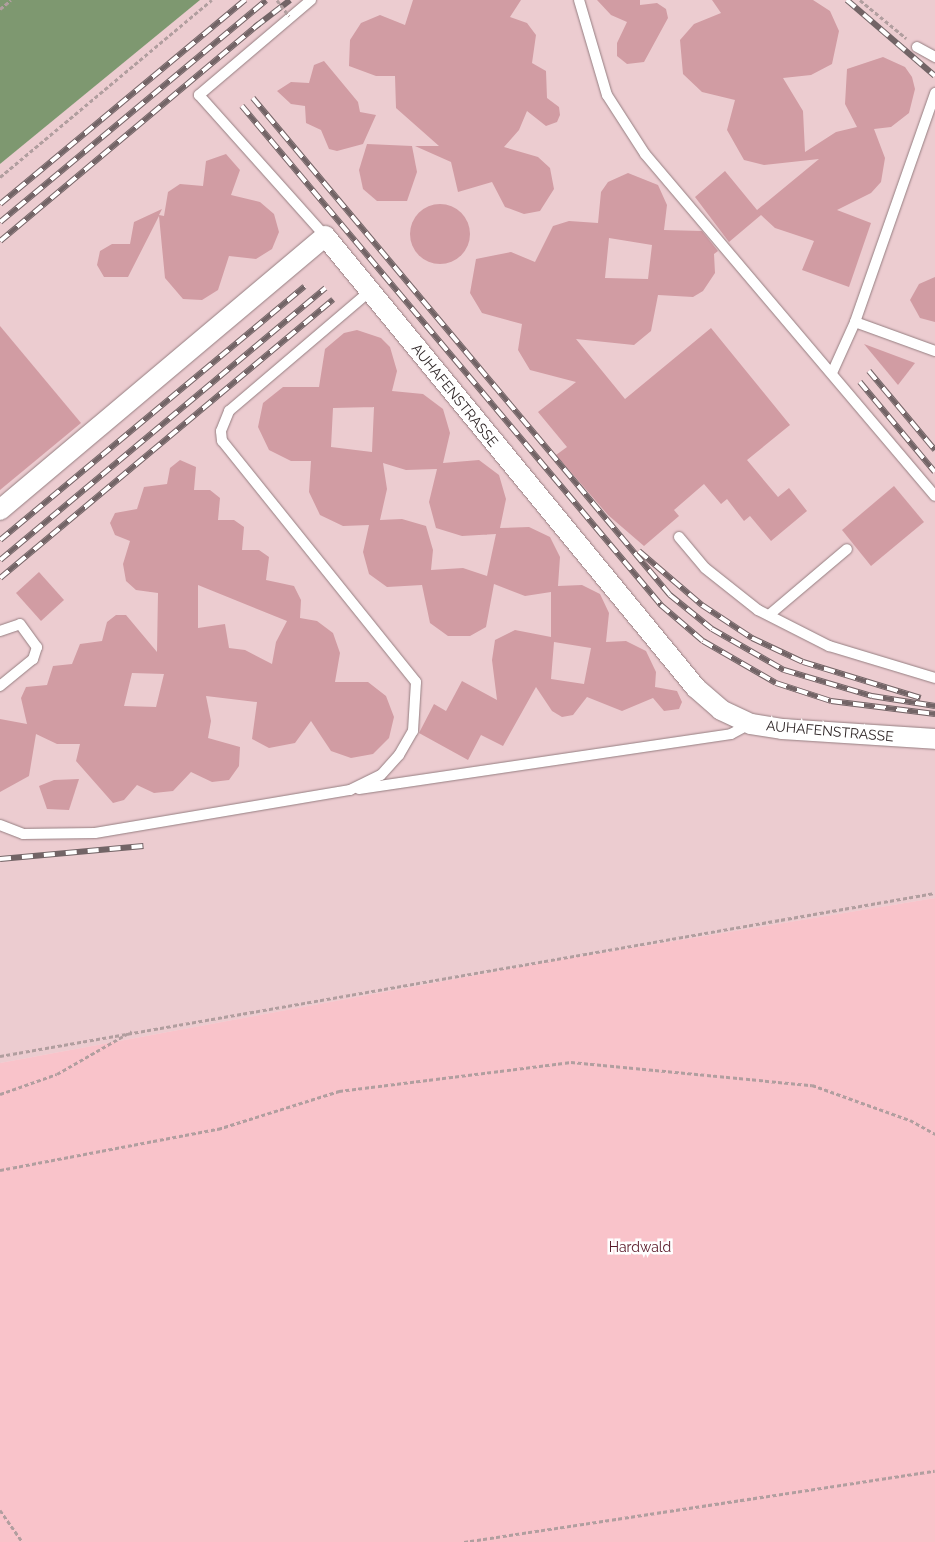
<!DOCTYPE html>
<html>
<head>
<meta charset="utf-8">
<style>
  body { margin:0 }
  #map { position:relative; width:935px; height:1542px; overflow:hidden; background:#f2dadc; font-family:Raleway,sans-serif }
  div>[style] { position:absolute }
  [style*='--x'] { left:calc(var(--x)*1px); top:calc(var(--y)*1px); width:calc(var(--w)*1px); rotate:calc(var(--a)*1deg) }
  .built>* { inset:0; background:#ecccd0 }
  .green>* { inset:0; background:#f9c3ca }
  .water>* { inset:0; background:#7e9870 }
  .building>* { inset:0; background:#d19ca3 }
  .round { border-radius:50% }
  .path>* { height:3px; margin-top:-1.5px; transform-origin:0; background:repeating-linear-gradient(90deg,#b19e9f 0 4px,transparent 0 6.5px) }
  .roads { filter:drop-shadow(0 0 1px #957e81) drop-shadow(0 0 1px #957e81) }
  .lane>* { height:10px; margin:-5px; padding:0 5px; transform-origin:5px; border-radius:5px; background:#fff }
  .street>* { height:20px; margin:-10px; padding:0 10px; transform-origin:10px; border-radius:10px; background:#fff }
  .rail>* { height:5.5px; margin-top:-2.75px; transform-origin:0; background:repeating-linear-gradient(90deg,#fff 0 11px,#726466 0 22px); box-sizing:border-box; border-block:1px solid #726466 }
  .path-bridge>* { height:3px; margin-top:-1.5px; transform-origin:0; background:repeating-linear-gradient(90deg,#b19e9f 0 4px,transparent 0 6.5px) }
  span { translate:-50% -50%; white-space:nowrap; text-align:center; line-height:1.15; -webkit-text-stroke:5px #fff; paint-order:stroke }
  .street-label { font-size:14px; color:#2e2526 }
  .park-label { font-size:14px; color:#591928 }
</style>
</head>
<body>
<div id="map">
  <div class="built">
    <i style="clip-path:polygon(200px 0,935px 0,935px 898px,546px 962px,0 1063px,0 164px)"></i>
  </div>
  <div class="green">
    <i style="clip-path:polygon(935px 898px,935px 1542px,0 1542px,0 1063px,546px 962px)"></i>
  </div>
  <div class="water">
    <i style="clip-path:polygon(0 0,200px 0,0 164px)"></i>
  </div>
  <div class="building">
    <i style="clip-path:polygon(413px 0,521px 0,510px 17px,527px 23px,536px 35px,532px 63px,546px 71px,547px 98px,559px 107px,560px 115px,557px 122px,546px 126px,527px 111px,519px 130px,504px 147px,538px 157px,550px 168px,554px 189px,540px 211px,524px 214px,505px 207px,492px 182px,458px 192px,451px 162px,415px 146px,439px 146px,396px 108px,395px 76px,376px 76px,349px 66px,350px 40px,361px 23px,380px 15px,405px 25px)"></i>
    <i style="clip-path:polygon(597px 0,640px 0,640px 5px,657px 3px,666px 9px,668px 18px,644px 62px,627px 64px,617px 56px,617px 43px,627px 22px,611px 15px)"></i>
    <i style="clip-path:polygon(712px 0,813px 0,830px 11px,839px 31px,832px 64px,811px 75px,783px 78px,803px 111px,805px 152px,836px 132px,857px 127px,845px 104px,847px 69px,883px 57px,905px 67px,912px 77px,915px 89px,909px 113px,891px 127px,874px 129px,885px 158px,881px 182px,871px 193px,837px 210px,871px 223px,849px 287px,802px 270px,814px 241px,775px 228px,761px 215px,729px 242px,695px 197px,725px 171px,757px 210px,819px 159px,764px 165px,744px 160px,727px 130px,735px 100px,702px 92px,683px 74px,680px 40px,694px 24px,721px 13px)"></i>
    <i style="clip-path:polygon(324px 61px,358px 102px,360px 112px,376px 115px,363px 144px,337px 151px,329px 149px,321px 130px,306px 123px,305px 106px,291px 104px,277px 91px,291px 82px,309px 83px,314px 65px)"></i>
    <i style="clip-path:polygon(367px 144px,412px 146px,417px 172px,407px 201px,377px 201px,363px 189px,359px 170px)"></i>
    <i style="clip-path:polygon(226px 154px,240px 170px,231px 195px,260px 202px,274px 214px,279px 232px,272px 249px,256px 259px,229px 256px,218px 290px,202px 300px,183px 299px,165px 278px,159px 216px,128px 277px,104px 277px,97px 265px,100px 251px,112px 244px,130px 244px,134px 222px,162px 209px,159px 215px,164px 216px,168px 192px,180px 184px,203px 186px,206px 161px)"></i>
    <i style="clip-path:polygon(evenodd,628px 173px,658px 185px,667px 205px,664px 230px,702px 231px,718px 251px,714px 254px,715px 273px,703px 291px,693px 297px,658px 295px,651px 331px,634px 345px,576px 339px,625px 399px,711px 328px,790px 425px,747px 460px,778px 497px,789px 488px,807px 511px,771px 541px,750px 516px,744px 521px,727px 499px,721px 504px,704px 484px,674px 510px,679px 516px,644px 546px,608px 515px,556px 455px,567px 447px,538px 412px,576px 382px,530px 370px,518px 350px,522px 324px,482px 313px,470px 293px,476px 259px,511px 252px,535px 262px,553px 226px,569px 221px,598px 223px,601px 192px,608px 182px,628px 173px,609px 238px,652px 245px,648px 279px,605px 278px,609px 238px)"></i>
    <i class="round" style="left:410px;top:204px;width:60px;height:60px"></i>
    <i style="clip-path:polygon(935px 277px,935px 322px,920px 318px,910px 300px,919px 284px)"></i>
    <i style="clip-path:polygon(0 326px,81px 423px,0 490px)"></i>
    <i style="clip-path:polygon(evenodd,357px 330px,381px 338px,390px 347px,397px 371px,392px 391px,423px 394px,443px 409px,450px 433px,443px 463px,479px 460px,499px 475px,506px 499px,500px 528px,529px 527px,550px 537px,560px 557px,558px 586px,582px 585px,600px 594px,609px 613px,606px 642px,626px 641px,646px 651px,656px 672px,655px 687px,677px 691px,682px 702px,679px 709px,664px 711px,653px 698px,622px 711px,587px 697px,573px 715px,562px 717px,552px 711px,536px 687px,503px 746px,481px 735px,468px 760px,419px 733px,434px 704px,446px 711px,462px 681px,497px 700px,492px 660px,495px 640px,515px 630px,551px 637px,551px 592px,525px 596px,494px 584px,486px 627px,470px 636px,448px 636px,430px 623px,422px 585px,387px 587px,369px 574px,363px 552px,369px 525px,343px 526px,320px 515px,309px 492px,311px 461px,291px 461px,269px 450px,258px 427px,263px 403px,283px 387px,319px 387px,325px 349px,344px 333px,357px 330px,374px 407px,372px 452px,331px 447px,333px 408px,374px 407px,357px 330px,383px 463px,406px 470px,437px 469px,429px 502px,436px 528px,462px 536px,496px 534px,487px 576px,463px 568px,431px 570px,433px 550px,426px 526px,402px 519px,380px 520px,387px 489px,383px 463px,357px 330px,554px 642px,591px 648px,584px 684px,551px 679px,554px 642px)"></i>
    <i style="clip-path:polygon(864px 344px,915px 363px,898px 385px)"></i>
    <i style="clip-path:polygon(evenodd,180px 460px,196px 467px,194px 490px,210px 490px,220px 498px,218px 520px,234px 520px,244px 527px,242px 550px,259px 550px,269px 557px,266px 580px,294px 586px,301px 600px,300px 618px,317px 621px,333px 633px,340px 653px,335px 682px,368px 682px,386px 696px,394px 717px,389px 738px,373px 754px,351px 758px,331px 751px,311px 721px,295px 743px,269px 748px,252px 739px,257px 702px,206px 696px,211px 721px,208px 738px,240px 747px,239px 766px,229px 780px,212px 782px,191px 772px,173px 791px,154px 793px,137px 785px,124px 800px,113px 803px,76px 761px,80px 744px,57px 744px,36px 734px,29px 776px,0 792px,0 719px,27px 724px,21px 698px,26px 687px,47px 685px,53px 666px,72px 664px,80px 644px,102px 641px,107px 622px,116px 615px,126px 615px,157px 652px,158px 593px,136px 590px,126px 581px,123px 564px,130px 541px,115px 535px,110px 523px,115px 513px,137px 509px,144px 487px,167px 484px,170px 468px,180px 460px,198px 585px,287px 621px,276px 642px,272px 664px,245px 650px,229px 648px,225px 624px,198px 628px,198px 585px,180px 460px,132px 673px,164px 674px,156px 707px,124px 706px,132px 673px)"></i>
    <i style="clip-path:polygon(894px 486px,924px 522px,871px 566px,842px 530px)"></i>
    <i style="clip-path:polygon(39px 572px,64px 600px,41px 621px,16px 593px)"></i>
    <i style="clip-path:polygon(79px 779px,69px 810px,47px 809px,39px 786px,54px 780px)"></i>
  </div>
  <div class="path">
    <i style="--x:860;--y:0;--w:60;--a:39.6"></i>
    <i style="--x:0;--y:9;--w:14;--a:-39"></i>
    <i style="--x:0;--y:177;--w:276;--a:-39.9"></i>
    <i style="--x:0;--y:1056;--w:949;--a:-9.89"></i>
    <i style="--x:0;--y:1094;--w:60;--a:-19.3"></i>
    <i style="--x:57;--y:1074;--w:86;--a:-29.8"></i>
    <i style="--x:0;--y:1170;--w:222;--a:-10.7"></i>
    <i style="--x:218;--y:1129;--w:127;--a:-17.4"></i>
    <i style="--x:339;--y:1091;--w:234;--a:-7.1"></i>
    <i style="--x:571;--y:1062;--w:242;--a:5.5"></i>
    <i style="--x:812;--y:1085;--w:104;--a:19.7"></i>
    <i style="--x:910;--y:1120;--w:29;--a:29"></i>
    <i style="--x:0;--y:1510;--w:39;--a:55"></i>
    <i style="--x:464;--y:1542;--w:476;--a:-8.6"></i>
  </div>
  <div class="roads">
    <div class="lane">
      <i style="--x:311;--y:0;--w:147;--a:139.7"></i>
      <i style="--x:199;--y:95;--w:189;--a:48.2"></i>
      <i style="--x:579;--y:0;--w:99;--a:73.6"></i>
      <i style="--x:607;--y:95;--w:70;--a:57.2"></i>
      <i style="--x:645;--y:154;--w:448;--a:49.7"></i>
      <i style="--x:917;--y:47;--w:21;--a:29"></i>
      <i style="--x:855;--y:322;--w:85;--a:19.9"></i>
      <i style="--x:832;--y:373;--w:56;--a:-65.7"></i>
      <i style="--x:855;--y:322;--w:243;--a:-70.7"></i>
      <i style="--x:679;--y:537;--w:40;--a:50"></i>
      <i style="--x:705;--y:568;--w:68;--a:38.4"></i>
      <i style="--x:758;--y:610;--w:80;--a:26.9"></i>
      <i style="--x:829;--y:646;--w:111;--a:16.8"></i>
      <i style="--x:769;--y:615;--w:102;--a:-40.2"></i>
      <i style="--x:0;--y:631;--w:21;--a:-19"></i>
      <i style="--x:20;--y:624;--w:29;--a:54"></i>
      <i style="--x:37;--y:647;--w:13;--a:108"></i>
      <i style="--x:33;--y:659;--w:43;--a:140.7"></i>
      <i style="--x:359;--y:789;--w:376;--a:-8.4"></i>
      <i style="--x:731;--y:734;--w:21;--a:-28"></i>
      <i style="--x:0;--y:825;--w:25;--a:21"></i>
      <i style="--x:23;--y:834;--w:72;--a:-0.8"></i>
      <i style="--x:95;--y:833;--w:259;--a:-9.6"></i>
      <i style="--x:350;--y:790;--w:34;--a:-26"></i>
      <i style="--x:381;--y:775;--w:27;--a:-48"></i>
      <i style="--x:399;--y:755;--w:28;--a:-60"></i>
      <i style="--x:413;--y:731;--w:49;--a:-86.5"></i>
      <i style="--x:416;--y:682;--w:309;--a:-128.8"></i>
      <i style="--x:222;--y:441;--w:10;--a:-96"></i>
      <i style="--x:221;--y:431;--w:22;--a:-68"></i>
      <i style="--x:229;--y:411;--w:185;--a:-40.4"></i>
    </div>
    <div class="street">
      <i style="--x:0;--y:510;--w:425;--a:-40.1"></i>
      <i style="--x:325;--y:236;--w:585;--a:50.62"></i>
      <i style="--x:696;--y:688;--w:33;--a:41"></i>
      <i style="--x:721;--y:710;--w:33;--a:25"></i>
      <i style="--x:751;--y:724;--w:31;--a:9"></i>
      <i style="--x:782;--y:729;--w:153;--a:3.7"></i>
    </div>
  </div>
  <div class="rail">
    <i style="--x:847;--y:0;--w:116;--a:40.8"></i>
    <i style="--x:255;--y:27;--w:44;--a:-37.6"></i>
    <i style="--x:253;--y:98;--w:649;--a:50"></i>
    <i style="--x:670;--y:595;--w:54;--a:39"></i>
    <i style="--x:712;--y:629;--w:83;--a:29.7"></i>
    <i style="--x:784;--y:670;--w:92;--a:16.5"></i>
    <i style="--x:872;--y:696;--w:64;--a:9"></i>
    <i style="--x:242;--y:106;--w:652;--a:49.98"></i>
    <i style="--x:661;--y:605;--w:55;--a:40.6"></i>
    <i style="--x:703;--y:641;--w:84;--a:29.9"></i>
    <i style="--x:776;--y:683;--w:58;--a:18.1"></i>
    <i style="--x:831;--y:701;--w:105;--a:7.1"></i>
    <i style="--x:0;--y:204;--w:319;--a:-39.8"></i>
    <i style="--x:0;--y:222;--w:346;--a:-39.8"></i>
    <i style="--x:0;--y:241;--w:338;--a:-40"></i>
    <i style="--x:869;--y:371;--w:103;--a:50.1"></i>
    <i style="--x:860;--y:382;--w:117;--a:50.2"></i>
    <i style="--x:0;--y:540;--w:396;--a:-39.8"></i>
    <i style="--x:639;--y:551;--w:83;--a:40.6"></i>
    <i style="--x:702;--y:605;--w:60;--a:33.4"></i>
    <i style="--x:752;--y:638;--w:56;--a:25.2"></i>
    <i style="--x:803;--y:662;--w:123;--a:17"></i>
    <i style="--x:0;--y:560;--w:424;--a:-39.9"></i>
    <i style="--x:0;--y:578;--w:434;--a:-39.9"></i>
    <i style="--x:0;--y:859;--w:144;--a:-5.2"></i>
  </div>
  <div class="path-bridge">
    <i style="--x:277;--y:0;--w:20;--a:53"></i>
  </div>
  <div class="street-label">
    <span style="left:455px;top:395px;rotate:51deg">AUHAFENSTRASSE</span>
    <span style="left:830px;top:731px;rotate:5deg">AUHAFENSTRASSE</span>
  </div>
  <div class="park-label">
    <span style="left:640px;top:1247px">Hardwald</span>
  </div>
</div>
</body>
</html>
